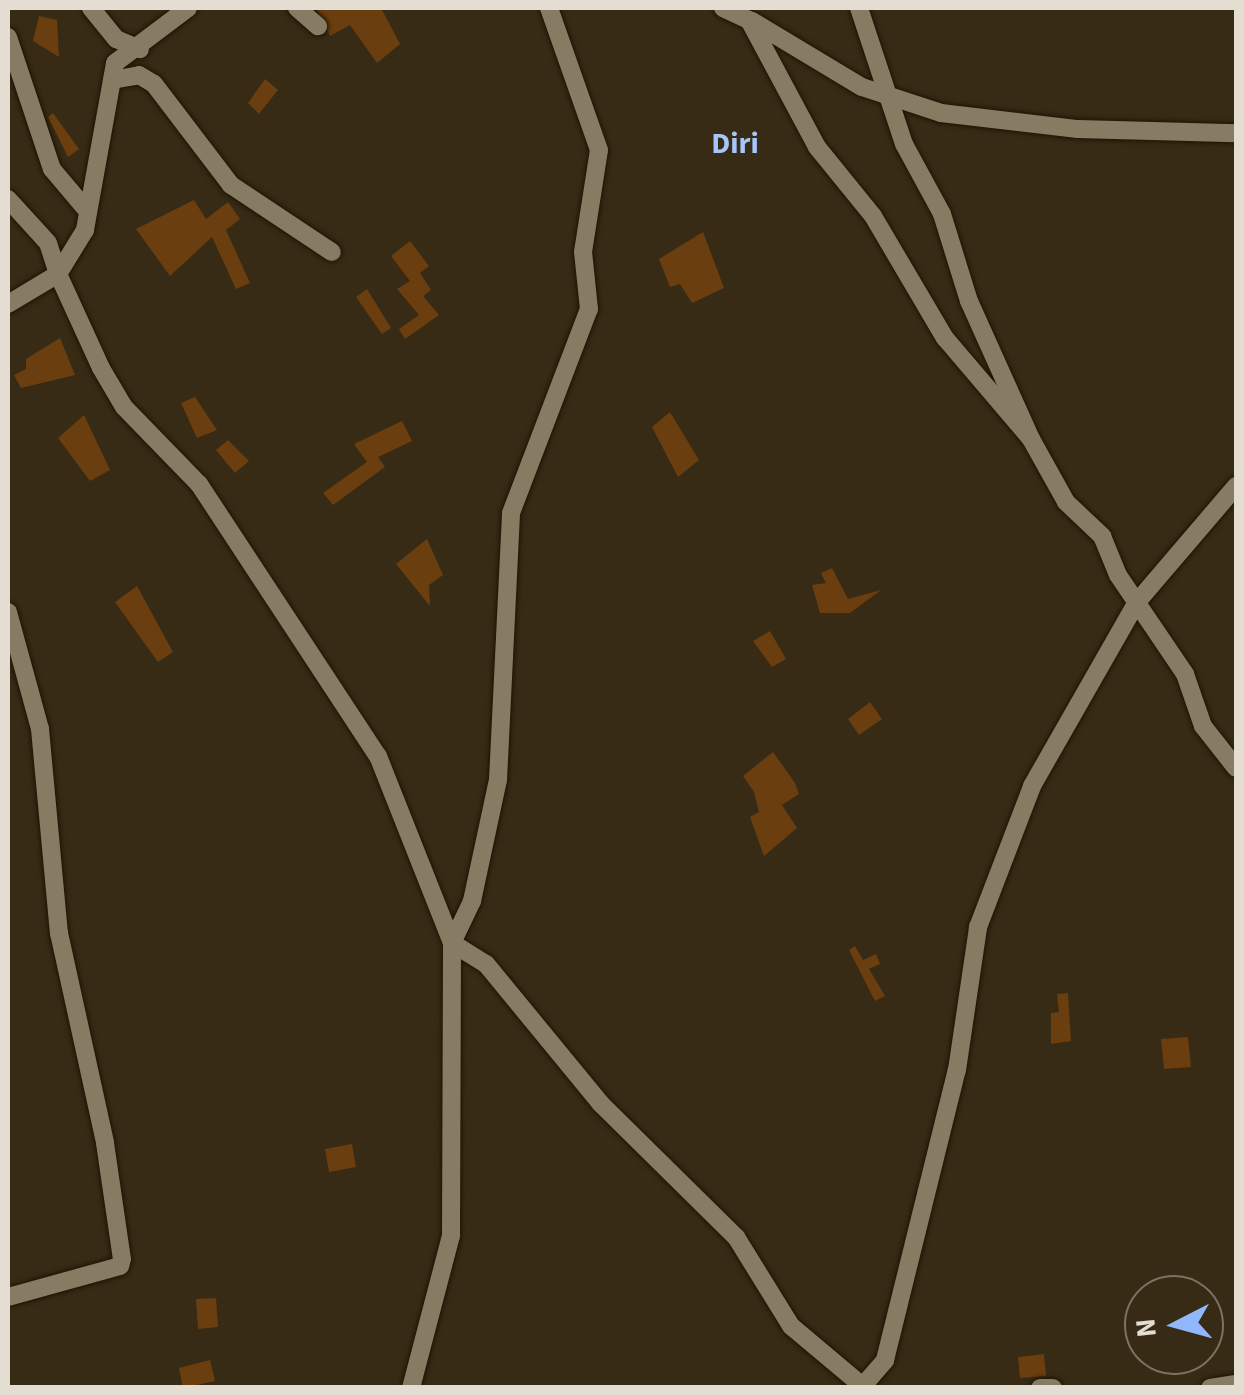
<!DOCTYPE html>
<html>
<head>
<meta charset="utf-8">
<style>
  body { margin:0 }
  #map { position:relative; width:1244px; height:1395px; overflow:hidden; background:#372b16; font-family:"Source Sans 3",sans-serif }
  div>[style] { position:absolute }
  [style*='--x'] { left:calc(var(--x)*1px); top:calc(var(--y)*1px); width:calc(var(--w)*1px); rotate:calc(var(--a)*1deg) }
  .building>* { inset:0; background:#6a3e0f }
  .roads { filter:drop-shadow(0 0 2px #1e1401) drop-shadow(0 0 2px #1e1401) }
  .minor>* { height:18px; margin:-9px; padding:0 9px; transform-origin:9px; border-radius:9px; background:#887b64 }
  span { translate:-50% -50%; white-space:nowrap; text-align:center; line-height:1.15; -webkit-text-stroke:8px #372b16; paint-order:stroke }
  .quarter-label { font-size:30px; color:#a7c5f9; font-weight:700 }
  .frame { position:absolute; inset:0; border:10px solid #e4ddd1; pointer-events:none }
  .north { position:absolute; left:1124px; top:1275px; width:100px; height:100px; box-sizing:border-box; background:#372b16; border:2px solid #7c7261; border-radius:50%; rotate:264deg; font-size:28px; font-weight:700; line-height:40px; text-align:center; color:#e4ddd1 }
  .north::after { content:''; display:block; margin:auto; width:35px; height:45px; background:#91b8fd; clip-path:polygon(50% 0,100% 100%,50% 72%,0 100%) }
</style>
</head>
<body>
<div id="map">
  <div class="building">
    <i style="clip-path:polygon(316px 8px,381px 8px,400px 44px,377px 63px,350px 25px,330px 36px)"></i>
    <i style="clip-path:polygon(39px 16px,57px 20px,59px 57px,33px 41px)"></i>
    <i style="clip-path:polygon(265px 79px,278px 90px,259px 114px,248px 103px)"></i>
    <i style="clip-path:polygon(53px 113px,79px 149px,68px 157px,48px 117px)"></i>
    <i style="clip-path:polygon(194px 200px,206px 219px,228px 202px,240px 219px,226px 230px,250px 283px,236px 289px,212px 237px,170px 276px,136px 229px)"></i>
    <i style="clip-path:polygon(703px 232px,724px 288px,692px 303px,680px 284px,670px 287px,659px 259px)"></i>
    <i style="clip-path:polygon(410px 241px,429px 266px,420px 273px,431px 290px,423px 296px,439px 315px,405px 339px,399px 329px,419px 315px,397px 289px,410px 281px,391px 256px)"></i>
    <i style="clip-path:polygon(367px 289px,391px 328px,382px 334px,356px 297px)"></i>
    <i style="clip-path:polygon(60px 338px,75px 375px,21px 388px,14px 375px,26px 369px,26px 359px)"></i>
    <i style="clip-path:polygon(195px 397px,217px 430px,197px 438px,181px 403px)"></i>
    <i style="clip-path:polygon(670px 412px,699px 460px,678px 477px,652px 427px)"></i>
    <i style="clip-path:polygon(84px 415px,110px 470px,90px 481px,58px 438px)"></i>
    <i style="clip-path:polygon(402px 421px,412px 441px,378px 457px,385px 467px,333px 505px,323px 493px,367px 462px,354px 444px)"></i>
    <i style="clip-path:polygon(228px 440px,249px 461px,235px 473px,216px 450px)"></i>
    <i style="clip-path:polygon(427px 539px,443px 575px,429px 585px,430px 606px,396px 564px)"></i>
    <i style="clip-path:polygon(832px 568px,848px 599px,881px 590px,850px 613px,820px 613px,812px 585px,826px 583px,821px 573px)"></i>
    <i style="clip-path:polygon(137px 586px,173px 652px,158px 662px,115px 602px)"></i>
    <i style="clip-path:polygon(770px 631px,786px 659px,772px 667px,753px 641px)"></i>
    <i style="clip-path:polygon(870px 702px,882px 719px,859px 735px,848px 719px)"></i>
    <i style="clip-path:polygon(773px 752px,795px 783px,799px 794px,782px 805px,797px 828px,764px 856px,750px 817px,759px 812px,754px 792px,743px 776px)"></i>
    <i style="clip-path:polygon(855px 946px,863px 960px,876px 954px,880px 964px,869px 969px,885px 996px,875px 1001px,849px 950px)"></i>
    <i style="clip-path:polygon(1068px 993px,1071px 1041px,1051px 1044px,1051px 1013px,1059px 1012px,1057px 994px)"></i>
    <i style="clip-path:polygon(1188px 1037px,1191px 1067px,1164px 1069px,1161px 1039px)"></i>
    <i style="clip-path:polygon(352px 1144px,356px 1167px,329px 1172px,325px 1149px)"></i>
    <i style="clip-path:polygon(216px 1298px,218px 1327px,198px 1329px,196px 1299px)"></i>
    <i style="clip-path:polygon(1044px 1354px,1046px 1376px,1020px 1378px,1018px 1357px)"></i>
    <i style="clip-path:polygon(210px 1360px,215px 1381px,183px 1388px,179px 1368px)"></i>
  </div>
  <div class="roads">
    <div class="minor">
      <i style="--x:91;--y:8;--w:40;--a:51"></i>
      <i style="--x:116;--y:39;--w:26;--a:23"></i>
      <i style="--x:188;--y:8;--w:91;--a:143"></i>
      <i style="--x:115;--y:63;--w:170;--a:100.2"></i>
      <i style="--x:85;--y:230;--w:52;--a:121.5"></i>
      <i style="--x:58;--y:274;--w:103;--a:65.4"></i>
      <i style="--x:101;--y:368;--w:45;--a:59.5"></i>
      <i style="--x:124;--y:407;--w:107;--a:45.8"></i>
      <i style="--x:199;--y:484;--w:326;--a:56.7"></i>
      <i style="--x:378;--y:756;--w:201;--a:68.4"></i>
      <i style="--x:452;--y:943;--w:40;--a:32"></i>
      <i style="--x:486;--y:964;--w:181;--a:50.6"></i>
      <i style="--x:601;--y:1104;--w:190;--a:44.6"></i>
      <i style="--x:736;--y:1237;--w:105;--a:58.3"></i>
      <i style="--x:791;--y:1326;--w:97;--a:40"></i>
      <i style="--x:297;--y:8;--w:28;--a:41"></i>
      <i style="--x:723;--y:8;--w:29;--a:25"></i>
      <i style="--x:749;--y:20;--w:144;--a:61.8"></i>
      <i style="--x:817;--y:147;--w:89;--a:50.9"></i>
      <i style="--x:873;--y:216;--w:142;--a:59.5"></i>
      <i style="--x:945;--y:338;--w:133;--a:49.6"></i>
      <i style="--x:859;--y:8;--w:143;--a:71.7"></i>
      <i style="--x:904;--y:144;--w:80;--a:61.5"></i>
      <i style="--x:942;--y:214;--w:91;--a:72.8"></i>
      <i style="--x:969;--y:301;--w:151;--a:65.8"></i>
      <i style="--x:1031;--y:439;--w:72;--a:60.9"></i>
      <i style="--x:1066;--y:502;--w:50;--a:43.4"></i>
      <i style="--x:1102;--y:536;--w:42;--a:67.7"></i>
      <i style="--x:1118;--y:575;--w:120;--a:55.9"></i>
      <i style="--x:1185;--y:674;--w:55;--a:70.9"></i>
      <i style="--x:1203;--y:726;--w:53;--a:51.8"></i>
      <i style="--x:752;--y:21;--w:128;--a:31"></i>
      <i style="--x:862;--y:87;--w:83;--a:18.2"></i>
      <i style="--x:941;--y:113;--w:138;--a:6.7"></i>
      <i style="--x:1078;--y:129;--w:158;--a:1.5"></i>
      <i style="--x:8;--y:37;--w:139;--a:71.6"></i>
      <i style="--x:52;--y:169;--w:51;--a:49.8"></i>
      <i style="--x:112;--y:80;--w:27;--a:-10"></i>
      <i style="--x:139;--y:75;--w:17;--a:31"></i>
      <i style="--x:154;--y:84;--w:127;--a:52.7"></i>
      <i style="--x:231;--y:185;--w:121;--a:33.6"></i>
      <i style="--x:8;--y:199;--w:59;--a:47.7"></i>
      <i style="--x:48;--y:243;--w:33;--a:72"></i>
      <i style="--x:58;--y:274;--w:58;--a:149"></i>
      <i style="--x:8;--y:612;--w:121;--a:74.7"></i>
      <i style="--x:40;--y:729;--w:205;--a:84.7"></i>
      <i style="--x:59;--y:933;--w:215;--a:77.6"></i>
      <i style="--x:105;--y:1143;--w:117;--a:81.7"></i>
      <i style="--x:122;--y:1259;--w:7;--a:106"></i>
      <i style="--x:120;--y:1266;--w:116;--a:164.5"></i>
      <i style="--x:411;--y:1388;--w:157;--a:-75.3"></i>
      <i style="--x:451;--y:1236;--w:293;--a:-89.8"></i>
      <i style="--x:452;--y:943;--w:47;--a:-64.5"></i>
      <i style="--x:472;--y:901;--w:124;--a:-77.9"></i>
      <i style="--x:498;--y:780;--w:267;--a:-87.2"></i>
      <i style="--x:511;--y:513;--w:218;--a:-69.1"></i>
      <i style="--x:589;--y:309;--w:57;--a:-96"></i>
      <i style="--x:583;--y:252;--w:103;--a:-81.1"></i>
      <i style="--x:599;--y:150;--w:151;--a:-109.4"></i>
      <i style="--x:861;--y:1388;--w:37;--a:-49"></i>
      <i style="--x:885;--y:1360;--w:299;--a:-76.1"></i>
      <i style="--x:957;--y:1070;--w:145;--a:-81.6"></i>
      <i style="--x:978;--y:927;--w:151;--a:-69"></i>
      <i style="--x:1032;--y:786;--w:212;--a:-60.3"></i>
      <i style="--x:1137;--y:602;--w:153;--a:-49.5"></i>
      <i style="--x:1040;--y:1388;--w:13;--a:0"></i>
      <i style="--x:1210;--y:1388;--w:26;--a:-9"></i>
    </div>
  </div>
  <div class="quarter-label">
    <span style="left:735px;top:144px">Diri</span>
  </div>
  <div class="frame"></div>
  <div class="north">N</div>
</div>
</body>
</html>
